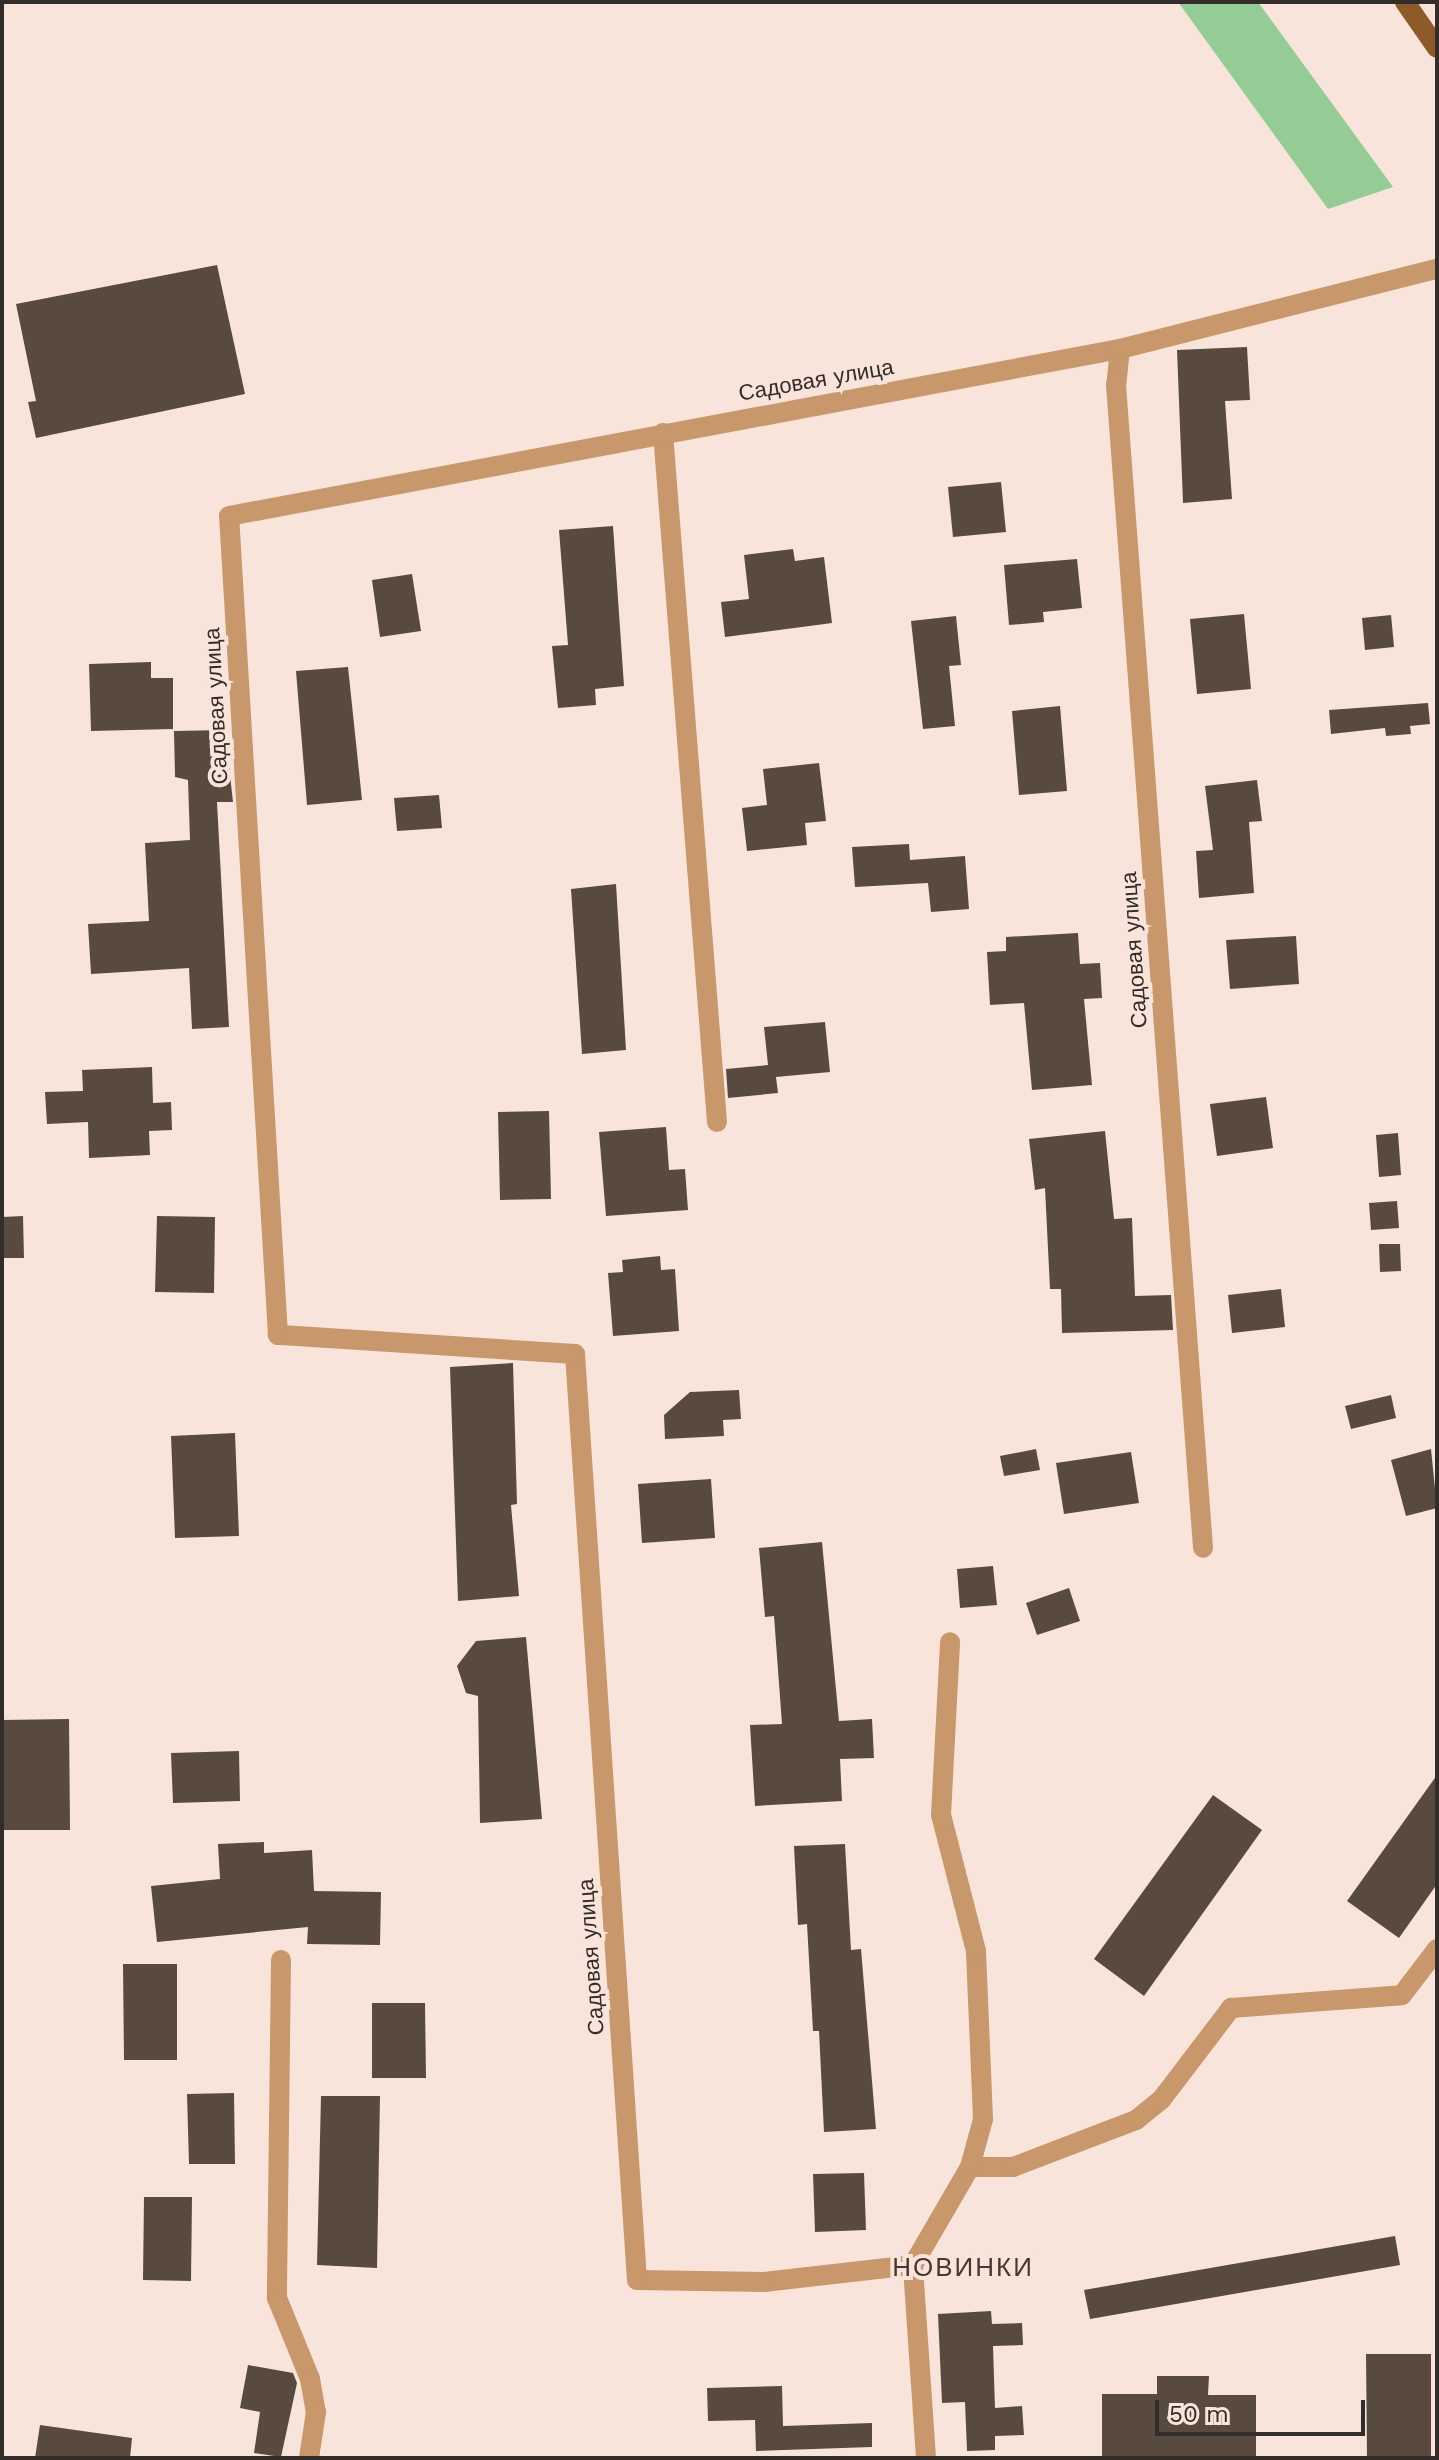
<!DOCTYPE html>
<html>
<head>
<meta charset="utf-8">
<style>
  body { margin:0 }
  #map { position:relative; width:1439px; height:2460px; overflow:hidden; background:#f9e4db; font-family:"Work Sans",sans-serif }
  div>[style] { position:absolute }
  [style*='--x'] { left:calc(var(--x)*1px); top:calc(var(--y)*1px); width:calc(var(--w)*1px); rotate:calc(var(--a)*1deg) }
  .green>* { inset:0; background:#95cc96 }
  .building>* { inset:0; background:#584a3f }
  .minor>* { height:20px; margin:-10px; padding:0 10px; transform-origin:10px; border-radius:10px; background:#c8976b }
  .primary>* { height:20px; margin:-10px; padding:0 10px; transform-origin:10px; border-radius:10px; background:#8e5b28 }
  span { translate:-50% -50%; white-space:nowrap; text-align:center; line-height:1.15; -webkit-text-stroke:8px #f9e4db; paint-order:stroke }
  .street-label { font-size:22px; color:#332c28 }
  .quarter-label { font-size:26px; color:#483831; letter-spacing:2px }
  .frame { position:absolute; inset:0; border:4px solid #332c28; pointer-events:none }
  .scale { position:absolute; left:1155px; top:2400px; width:210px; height:36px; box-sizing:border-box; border:4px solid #332c28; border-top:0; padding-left:10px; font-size:24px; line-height:28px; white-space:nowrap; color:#332c28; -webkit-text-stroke:6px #f9e4db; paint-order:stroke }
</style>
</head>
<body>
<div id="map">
  <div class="green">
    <i style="clip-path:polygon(1178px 2px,1258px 2px,1393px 187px,1328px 209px)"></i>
  </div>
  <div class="building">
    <i style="clip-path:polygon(217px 265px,245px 394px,36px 438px,28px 402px,36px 401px,16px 304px)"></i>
    <i style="clip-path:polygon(1247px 347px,1250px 400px,1225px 401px,1232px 499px,1183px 503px,1177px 350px)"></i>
    <i style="clip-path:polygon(1001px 482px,1006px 532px,953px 537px,948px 487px)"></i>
    <i style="clip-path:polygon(613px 526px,624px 686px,595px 689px,596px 705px,558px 708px,552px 646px,568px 645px,559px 530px)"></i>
    <i style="clip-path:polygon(793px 549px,795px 561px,824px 557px,832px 623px,725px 637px,721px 602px,749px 599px,744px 555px)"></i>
    <i style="clip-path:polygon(1077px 559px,1082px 608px,1043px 612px,1044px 622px,1009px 625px,1004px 565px)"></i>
    <i style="clip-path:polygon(412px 574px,421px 631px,380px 637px,372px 580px)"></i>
    <i style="clip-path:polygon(1244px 614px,1251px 689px,1197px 694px,1190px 619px)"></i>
    <i style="clip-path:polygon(1391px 615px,1394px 647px,1365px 650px,1362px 618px)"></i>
    <i style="clip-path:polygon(956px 616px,961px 665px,949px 666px,955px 726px,923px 729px,911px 621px)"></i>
    <i style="clip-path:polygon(151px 662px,151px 678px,173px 678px,173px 729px,91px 731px,89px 664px)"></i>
    <i style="clip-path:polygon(348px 667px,362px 800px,307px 805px,296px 671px)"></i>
    <i style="clip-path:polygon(1428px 703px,1430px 724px,1410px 726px,1411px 734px,1386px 736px,1385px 728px,1331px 734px,1329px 710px)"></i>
    <i style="clip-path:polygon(1060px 706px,1067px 791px,1019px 795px,1012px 711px)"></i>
    <i style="clip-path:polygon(225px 730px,233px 802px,217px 802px,229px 1027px,192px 1029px,189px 968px,91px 974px,88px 924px,149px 921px,145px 843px,190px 840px,188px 780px,175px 777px,174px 731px)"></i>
    <i style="clip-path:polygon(819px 763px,826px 821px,805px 823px,807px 845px,747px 851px,742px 808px,767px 805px,763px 769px)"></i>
    <i style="clip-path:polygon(1257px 780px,1262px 821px,1249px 822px,1254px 893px,1199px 898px,1196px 851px,1213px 850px,1205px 786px)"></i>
    <i style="clip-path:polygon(439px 795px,442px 828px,397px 831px,394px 798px)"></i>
    <i style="clip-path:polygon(909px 844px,910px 860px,965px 856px,969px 909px,931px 912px,928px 883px,855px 887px,852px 847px)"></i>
    <i style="clip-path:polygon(616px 884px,626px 1050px,582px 1054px,571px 889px)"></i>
    <i style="clip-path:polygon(1078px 933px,1080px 964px,1100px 963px,1102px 998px,1084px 999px,1092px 1085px,1032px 1090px,1024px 1003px,990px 1005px,987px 952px,1006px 951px,1006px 937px)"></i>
    <i style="clip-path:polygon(1296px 936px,1299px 984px,1230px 989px,1226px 940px)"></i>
    <i style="clip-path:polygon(825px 1022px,830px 1072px,776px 1077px,778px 1093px,728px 1098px,726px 1069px,768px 1065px,764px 1027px)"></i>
    <i style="clip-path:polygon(152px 1067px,153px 1103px,171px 1102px,172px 1130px,149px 1131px,150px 1155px,89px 1158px,88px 1122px,47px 1124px,45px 1092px,83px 1091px,82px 1070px)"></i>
    <i style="clip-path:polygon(1266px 1097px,1273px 1148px,1217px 1156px,1210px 1104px)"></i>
    <i style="clip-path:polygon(549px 1111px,551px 1199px,500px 1200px,498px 1112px)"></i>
    <i style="clip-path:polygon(666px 1127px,669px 1170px,685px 1169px,688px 1210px,606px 1216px,599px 1132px)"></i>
    <i style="clip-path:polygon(1105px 1131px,1114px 1219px,1132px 1218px,1135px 1296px,1171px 1295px,1173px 1330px,1062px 1333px,1061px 1289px,1050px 1289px,1045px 1188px,1035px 1190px,1029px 1139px)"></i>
    <i style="clip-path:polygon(1398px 1133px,1401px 1175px,1379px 1177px,1376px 1135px)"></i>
    <i style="clip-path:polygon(1397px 1201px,1399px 1228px,1371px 1230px,1369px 1203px)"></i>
    <i style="clip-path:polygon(23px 1216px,24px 1258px,2px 1258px,2px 1217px)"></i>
    <i style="clip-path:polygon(157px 1216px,215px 1217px,214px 1293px,155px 1292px)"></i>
    <i style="clip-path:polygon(1379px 1244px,1400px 1244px,1401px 1271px,1380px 1272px)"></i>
    <i style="clip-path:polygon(660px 1256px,661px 1270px,675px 1269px,679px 1331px,613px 1336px,608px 1273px,623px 1272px,622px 1260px)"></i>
    <i style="clip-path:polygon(1281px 1289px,1285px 1327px,1232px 1333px,1228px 1295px)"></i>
    <i style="clip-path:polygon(513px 1363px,517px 1504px,511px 1505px,519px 1596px,458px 1601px,450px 1367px)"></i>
    <i style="clip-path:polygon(739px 1390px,741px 1419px,723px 1420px,724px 1436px,665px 1439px,664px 1415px,690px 1392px)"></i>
    <i style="clip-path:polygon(1391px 1395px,1396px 1418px,1351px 1429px,1345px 1406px)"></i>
    <i style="clip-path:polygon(235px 1433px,239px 1536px,175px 1538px,171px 1436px)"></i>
    <i style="clip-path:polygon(1036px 1449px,1040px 1470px,1004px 1476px,1000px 1456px)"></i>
    <i style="clip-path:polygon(1431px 1449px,1437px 1508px,1406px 1516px,1391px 1460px)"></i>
    <i style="clip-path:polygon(1131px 1452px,1139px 1503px,1064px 1514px,1056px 1463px)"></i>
    <i style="clip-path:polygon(711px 1479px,715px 1538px,642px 1543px,638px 1484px)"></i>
    <i style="clip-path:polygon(822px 1542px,839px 1721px,872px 1719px,874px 1758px,840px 1759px,842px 1801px,755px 1806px,750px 1725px,782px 1724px,774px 1616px,765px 1617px,759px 1548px)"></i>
    <i style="clip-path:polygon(993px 1566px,997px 1605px,960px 1608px,957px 1569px)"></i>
    <i style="clip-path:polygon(1069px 1588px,1080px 1621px,1037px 1635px,1026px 1603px)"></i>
    <i style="clip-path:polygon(526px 1637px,542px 1819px,480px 1823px,478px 1696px,466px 1693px,457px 1666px,476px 1641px)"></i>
    <i style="clip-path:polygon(69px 1719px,70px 1830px,2px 1830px,2px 1720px)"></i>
    <i style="clip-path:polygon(239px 1751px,240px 1801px,173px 1803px,171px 1753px)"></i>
    <i style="clip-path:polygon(1437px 1775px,1437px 1884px,1399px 1938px,1347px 1901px)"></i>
    <i style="clip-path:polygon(1213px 1795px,1262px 1830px,1144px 1996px,1094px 1959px)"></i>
    <i style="clip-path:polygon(264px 1842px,264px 1853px,312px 1850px,314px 1891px,381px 1892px,380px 1945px,307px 1944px,308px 1927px,157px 1942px,151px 1886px,220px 1879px,218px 1844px)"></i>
    <i style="clip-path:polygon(845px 1844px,851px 1950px,861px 1949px,876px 2129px,824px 2132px,819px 2031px,813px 2031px,807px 1924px,798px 1925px,794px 1846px)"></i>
    <i style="clip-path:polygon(123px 1964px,177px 1964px,177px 2060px,124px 2060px)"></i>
    <i style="clip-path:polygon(372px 2003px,425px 2003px,426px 2078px,372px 2078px)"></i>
    <i style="clip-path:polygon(234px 2093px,235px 2164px,189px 2164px,187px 2094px)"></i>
    <i style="clip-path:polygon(321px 2096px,380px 2096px,377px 2268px,317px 2265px)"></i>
    <i style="clip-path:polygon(864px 2173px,866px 2230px,815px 2232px,813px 2174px)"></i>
    <i style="clip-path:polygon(144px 2197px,192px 2197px,191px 2281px,143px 2280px)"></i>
    <i style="clip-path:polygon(1395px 2236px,1400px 2265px,1090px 2319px,1084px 2290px)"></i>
    <i style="clip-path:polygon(991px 2311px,992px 2324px,1022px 2323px,1023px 2345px,993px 2346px,995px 2408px,1022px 2406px,1024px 2435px,995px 2436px,995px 2450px,967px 2451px,965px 2402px,942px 2403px,938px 2314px)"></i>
    <i style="clip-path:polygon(1366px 2354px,1431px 2354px,1431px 2458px,1367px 2458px)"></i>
    <i style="clip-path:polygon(248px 2365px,293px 2373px,297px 2383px,281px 2457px,254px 2453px,260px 2412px,240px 2408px)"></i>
    <i style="clip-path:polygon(1157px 2376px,1209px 2376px,1208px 2395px,1256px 2395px,1256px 2458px,1102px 2456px,1102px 2394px,1157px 2394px)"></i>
    <i style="clip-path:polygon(782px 2386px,783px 2426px,872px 2423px,872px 2447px,756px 2451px,755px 2420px,708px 2421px,707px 2388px)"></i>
    <i style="clip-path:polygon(40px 2425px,132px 2438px,130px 2458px,35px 2458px)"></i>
  </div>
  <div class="minor">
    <i style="--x:1120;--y:349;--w:36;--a:96"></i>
    <i style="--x:1116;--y:385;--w:1166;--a:85.72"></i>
    <i style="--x:663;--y:433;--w:691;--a:85.52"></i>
    <i style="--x:281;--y:1960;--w:338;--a:90.7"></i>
    <i style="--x:277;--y:2298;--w:87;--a:67.8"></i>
    <i style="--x:310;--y:2379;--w:34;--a:80"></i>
    <i style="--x:316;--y:2412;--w:47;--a:98.7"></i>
    <i style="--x:970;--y:2167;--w:43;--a:0"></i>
    <i style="--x:1013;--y:2167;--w:132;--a:-20.9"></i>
    <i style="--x:1136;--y:2120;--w:32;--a:-39"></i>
    <i style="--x:1161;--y:2100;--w:116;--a:-52.7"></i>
    <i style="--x:1231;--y:2008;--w:171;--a:-4.3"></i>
    <i style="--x:1402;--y:1995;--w:58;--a:-52.7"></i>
    <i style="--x:913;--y:2265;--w:150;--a:173.5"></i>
    <i style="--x:764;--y:2282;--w:127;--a:-179.1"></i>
    <i style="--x:637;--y:2280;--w:928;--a:-93.83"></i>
    <i style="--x:575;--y:1354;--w:298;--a:-176.3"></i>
    <i style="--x:278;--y:1335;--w:820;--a:-93.42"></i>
    <i style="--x:229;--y:516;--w:907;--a:-10.62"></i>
    <i style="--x:1120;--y:349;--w:327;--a:-14.2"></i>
    <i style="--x:926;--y:2458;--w:193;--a:-93.9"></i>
    <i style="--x:913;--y:2265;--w:113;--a:-59.8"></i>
    <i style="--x:970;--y:2167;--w:50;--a:-74.8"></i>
    <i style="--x:983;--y:2119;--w:168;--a:-92.4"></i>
    <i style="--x:976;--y:1951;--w:140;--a:-104.4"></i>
    <i style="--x:941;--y:1815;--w:173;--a:-87"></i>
  </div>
  <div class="primary">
    <i style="--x:1405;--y:2;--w:56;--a:55.2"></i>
  </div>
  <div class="street-label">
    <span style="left:816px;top:380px;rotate:-10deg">Садовая улица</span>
    <span style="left:216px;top:706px;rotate:-93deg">Садовая улица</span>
    <span style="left:1134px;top:950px;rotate:-94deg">Садовая улица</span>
    <span style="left:591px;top:1957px;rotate:-94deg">Садовая улица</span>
  </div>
  <div class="quarter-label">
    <span style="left:963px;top:2268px">НОВИНКИ</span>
  </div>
  <div class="frame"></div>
  <div class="scale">50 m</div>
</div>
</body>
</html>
